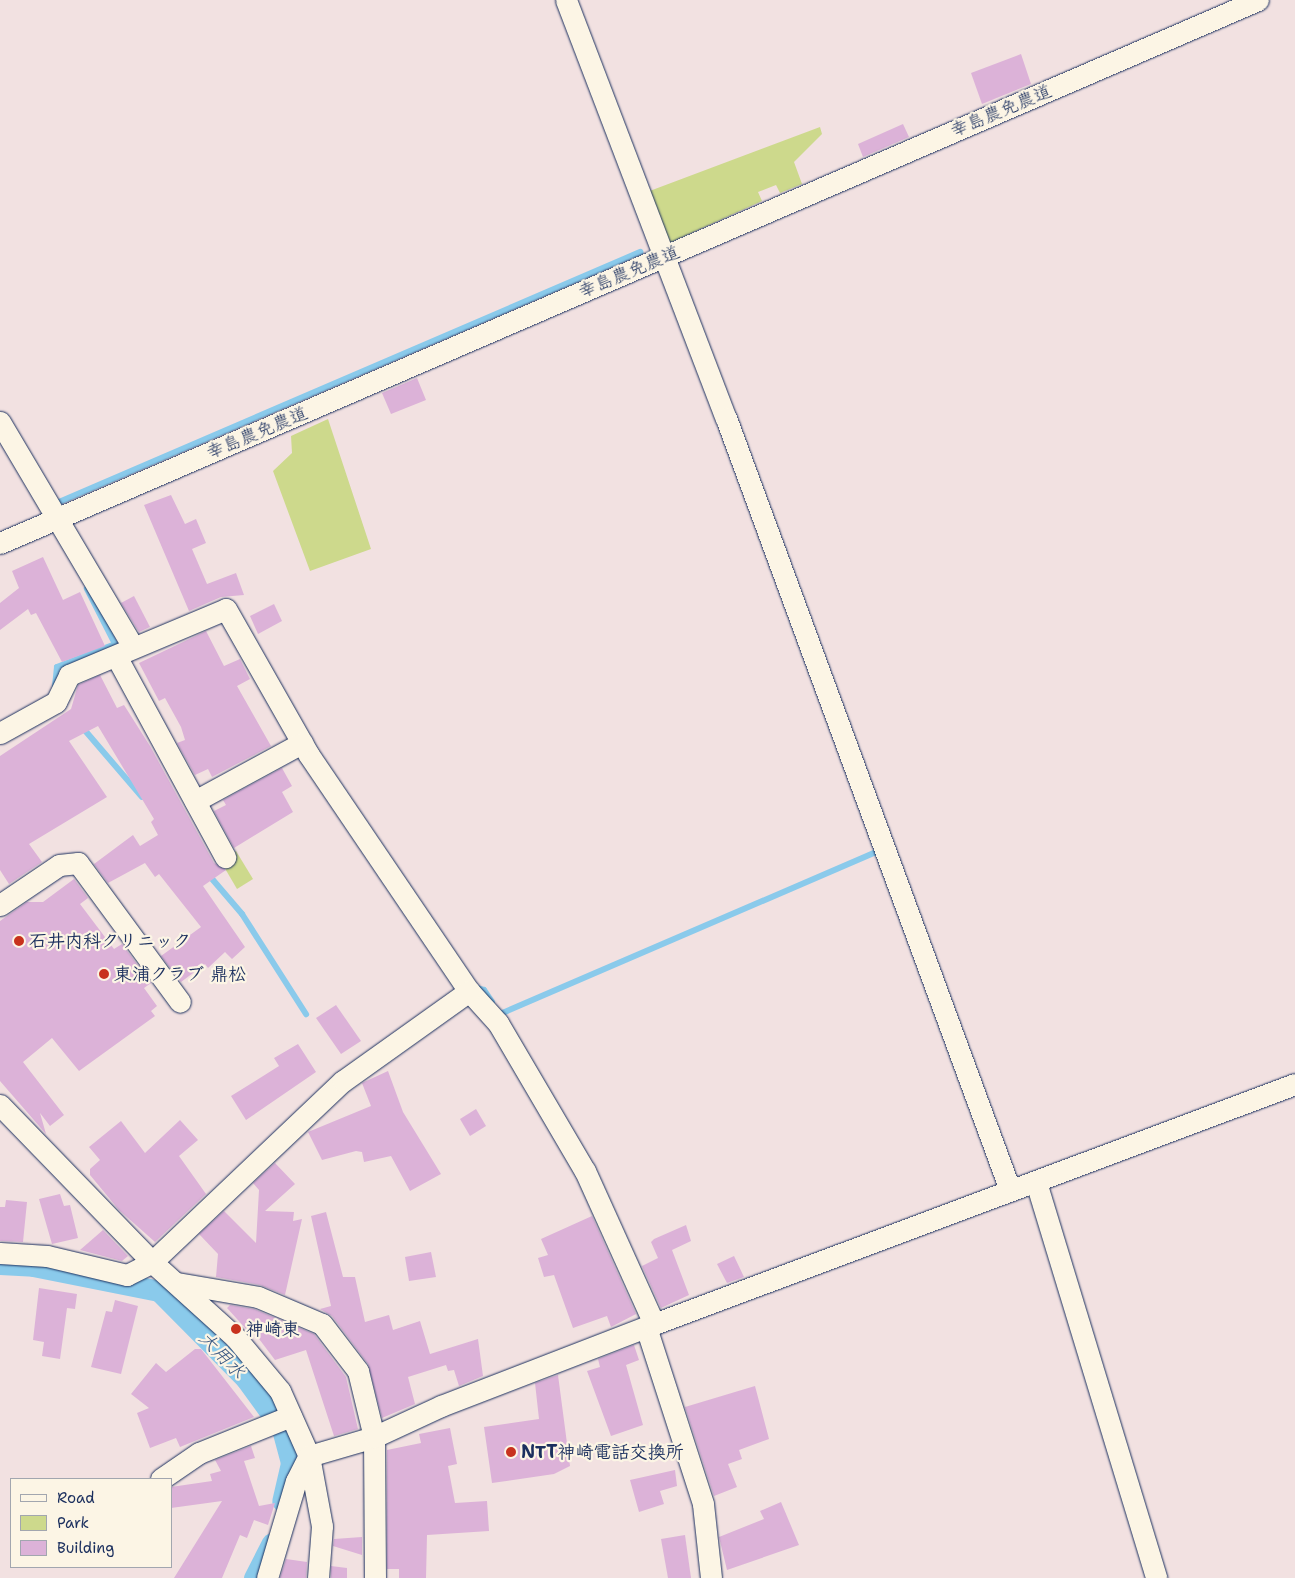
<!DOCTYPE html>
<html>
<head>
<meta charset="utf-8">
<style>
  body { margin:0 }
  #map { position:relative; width:1295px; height:1578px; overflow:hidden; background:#f2e1e1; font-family:"Shantell Sans","Klee One",sans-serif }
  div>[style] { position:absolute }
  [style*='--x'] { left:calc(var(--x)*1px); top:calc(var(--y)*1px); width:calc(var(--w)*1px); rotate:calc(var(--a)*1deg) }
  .green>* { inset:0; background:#cdd98c }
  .stream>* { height:6px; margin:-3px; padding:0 3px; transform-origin:3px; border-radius:3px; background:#8acaeb }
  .canal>* { height:21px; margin:-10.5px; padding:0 10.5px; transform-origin:10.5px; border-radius:10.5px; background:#8acaeb }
  .building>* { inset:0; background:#dcb2d8 }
  .roads { filter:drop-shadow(0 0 1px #1b2f5e) drop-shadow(0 0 1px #1b2f5e) }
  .minor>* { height:21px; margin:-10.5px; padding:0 10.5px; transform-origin:10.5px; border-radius:10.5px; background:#fcf5e5 }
  .dots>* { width:14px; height:14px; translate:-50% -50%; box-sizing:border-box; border:2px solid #fcf5e5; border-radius:50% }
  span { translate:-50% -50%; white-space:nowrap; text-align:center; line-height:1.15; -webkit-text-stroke:4.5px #fcf5e5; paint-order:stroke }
  .street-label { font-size:18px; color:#1b2f5e }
  .poi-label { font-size:18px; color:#1b2f5e; font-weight:700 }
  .left { translate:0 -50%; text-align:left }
  .water-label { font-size:19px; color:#375681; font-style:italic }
  .legend { position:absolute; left:10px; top:1478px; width:162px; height:90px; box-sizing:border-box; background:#fcf5e5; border:1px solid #a2a6af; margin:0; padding:6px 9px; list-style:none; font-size:15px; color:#1b2f5e }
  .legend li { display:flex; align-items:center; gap:10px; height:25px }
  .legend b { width:25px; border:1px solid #a2a6af }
</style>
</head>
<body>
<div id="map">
  <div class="green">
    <i style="clip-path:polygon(820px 127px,822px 134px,794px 162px,802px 184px,780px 193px,776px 185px,758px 192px,762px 201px,667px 244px,647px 192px)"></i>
    <i style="clip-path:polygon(328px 419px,371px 549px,310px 571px,273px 471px,292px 453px,291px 436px)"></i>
    <i style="clip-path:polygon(236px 851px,253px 879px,237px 889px,220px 860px)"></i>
  </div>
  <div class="stream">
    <i style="--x:59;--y:502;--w:633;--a:-23.28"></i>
    <i style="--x:55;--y:686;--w:19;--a:-84"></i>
    <i style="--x:57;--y:667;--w:62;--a:-21.6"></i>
    <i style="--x:115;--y:644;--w:62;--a:-117"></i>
    <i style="--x:82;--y:727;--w:92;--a:49.4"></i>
    <i style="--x:207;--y:873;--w:54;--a:49.5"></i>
    <i style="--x:242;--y:914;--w:119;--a:57.4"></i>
    <i style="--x:474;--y:987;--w:10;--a:17"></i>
    <i style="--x:484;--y:990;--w:14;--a:56"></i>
    <i style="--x:500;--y:1014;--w:412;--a:-23.3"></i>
  </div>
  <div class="canal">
    <i style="--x:0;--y:1264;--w:33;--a:3"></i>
    <i style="--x:33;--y:1266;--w:128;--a:11.2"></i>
    <i style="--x:159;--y:1291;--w:124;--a:45.3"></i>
    <i style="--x:246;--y:1379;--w:62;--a:54.2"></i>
    <i style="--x:282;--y:1429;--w:35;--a:75"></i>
    <i style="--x:291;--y:1463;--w:39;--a:103"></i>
    <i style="--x:254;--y:1578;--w:39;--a:-63"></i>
  </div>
  <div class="building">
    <i style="clip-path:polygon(1021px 54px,1031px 84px,982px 104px,971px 73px)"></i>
    <i style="clip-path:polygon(903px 124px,909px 137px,863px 157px,858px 144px)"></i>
    <i style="clip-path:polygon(417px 378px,426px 400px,391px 414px,382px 393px)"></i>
    <i style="clip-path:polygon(171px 495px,185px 524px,196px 519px,206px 543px,192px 549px,207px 584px,236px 573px,244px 595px,221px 597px,189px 611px,144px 505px)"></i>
    <i style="clip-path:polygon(43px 557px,63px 600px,80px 592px,105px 646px,62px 662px,36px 613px,31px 615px,28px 609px,0 630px,0 603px,19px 588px,12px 571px)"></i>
    <i style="clip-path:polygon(134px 596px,150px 627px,139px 632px,121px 603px)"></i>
    <i style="clip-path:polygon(274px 604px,282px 621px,258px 634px,250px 616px)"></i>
    <i style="clip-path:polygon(206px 631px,224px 666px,240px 659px,250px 679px,237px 686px,271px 746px,212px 777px,208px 769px,195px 775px,177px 743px,185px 740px,181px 727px,165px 698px,159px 701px,139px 663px)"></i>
    <i style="clip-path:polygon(100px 675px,117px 708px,124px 705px,150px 746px,214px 863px,226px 870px,203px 886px,245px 947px,232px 959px,225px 952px,208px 968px,205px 964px,181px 982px,161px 956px,201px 927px,159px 874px,155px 877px,145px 863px,108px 883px,94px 864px,133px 835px,140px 846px,158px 835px,151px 822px,154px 819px,98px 726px,69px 741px,107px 797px,29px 844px,42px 862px,9px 884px,0 870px,0 756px,71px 709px,78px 685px)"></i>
    <i style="clip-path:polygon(282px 768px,292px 786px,282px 792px,293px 812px,234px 848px,214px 811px,226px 805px,223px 800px)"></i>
    <i style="clip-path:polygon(74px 879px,88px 898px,80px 904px,114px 949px,122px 944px,151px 983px,144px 988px,157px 1006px,151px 1011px,155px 1016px,79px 1071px,52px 1038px,23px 1062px,64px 1115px,50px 1126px,40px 1113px,46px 1134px,0 1081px,0 921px,27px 902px,43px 902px)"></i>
    <i style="clip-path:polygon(336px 1005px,361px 1041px,341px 1054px,316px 1018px)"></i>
    <i style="clip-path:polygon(298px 1044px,316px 1072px,246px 1120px,231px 1096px,279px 1066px,274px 1058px)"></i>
    <i style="clip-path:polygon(388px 1071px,403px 1112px,441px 1174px,410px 1191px,391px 1156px,364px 1162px,362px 1152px,356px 1151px,322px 1160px,308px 1132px,371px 1106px,362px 1083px)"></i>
    <i style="clip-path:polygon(476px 1109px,486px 1126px,470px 1136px,460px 1119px)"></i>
    <i style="clip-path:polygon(180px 1120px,198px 1140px,179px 1156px,206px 1194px,155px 1242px,119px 1210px,90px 1175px,90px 1169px,100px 1160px,89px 1147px,121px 1121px,145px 1153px)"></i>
    <i style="clip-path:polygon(275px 1163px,295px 1184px,265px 1211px,294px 1212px,293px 1221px,302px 1219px,285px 1295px,260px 1285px,216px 1277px,218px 1254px,199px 1234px,224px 1211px,256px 1243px,259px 1190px,253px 1183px)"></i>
    <i style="clip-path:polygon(60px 1194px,64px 1206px,70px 1205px,78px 1238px,52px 1244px,39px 1199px)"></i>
    <i style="clip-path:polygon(6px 1200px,27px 1202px,23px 1242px,0 1241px,0 1207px,5px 1207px)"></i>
    <i style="clip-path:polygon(326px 1212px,343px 1277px,355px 1277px,365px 1322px,389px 1315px,393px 1330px,420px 1321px,430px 1354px,478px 1339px,483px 1376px,459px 1386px,454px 1370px,448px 1371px,446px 1365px,408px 1377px,415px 1404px,382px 1418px,368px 1364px,332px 1316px,320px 1309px,331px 1306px,311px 1216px)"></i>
    <i style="clip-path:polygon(592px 1216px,636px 1314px,611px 1327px,607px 1316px,573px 1328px,554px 1275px,544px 1277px,538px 1258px,548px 1255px,541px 1239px)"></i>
    <i style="clip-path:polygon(686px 1225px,691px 1241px,672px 1250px,689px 1295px,661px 1308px,642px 1266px,658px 1258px,651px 1242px,654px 1239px)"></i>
    <i style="clip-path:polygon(103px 1230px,128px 1256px,122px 1261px,80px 1250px)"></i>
    <i style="clip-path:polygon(431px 1252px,436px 1277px,409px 1281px,405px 1257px)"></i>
    <i style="clip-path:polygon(734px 1256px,744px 1277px,727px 1283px,717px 1264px)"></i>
    <i style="clip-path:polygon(39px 1288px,77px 1294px,75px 1309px,67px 1308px,60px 1359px,42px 1356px,44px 1342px,33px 1340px)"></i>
    <i style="clip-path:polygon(115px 1300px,138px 1306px,121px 1374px,91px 1367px,106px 1311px,112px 1312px)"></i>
    <i style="clip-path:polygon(230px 1305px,254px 1309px,314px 1334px,346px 1377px,358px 1429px,334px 1436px,306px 1350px,275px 1360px,250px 1327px,247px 1330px,227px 1308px)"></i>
    <i style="clip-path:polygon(634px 1345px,639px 1360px,626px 1365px,643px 1425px,611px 1436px,587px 1371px,600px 1367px,598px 1359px)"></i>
    <i style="clip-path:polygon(195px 1349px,201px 1349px,254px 1417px,180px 1447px,176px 1438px,150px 1448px,137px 1413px,149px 1408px,131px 1394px,156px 1363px,166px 1372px)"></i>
    <i style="clip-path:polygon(558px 1375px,570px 1466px,554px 1474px,492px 1483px,484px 1427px,539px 1419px,535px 1383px)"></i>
    <i style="clip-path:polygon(755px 1386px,769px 1439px,739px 1450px,742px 1459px,728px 1464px,737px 1487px,714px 1496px,685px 1407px)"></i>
    <i style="clip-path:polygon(450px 1428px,457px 1464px,448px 1466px,455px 1503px,487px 1501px,489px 1531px,427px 1535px,426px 1578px,399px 1578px,399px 1569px,387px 1569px,387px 1450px,421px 1443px,419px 1434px)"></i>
    <i style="clip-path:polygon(251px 1446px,255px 1458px,244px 1461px,259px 1506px,275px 1503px,268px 1525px,254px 1520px,247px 1538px,240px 1535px,222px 1578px,174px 1578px,222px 1501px,171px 1508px,171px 1487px,212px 1481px,210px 1474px,221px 1471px,215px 1460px)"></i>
    <i style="clip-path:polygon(675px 1470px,677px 1486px,660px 1491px,664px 1504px,639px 1512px,630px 1480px)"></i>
    <i style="clip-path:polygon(781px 1502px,799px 1545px,727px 1570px,719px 1537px,764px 1519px,760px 1511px)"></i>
    <i style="clip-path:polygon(685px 1535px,691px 1578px,668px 1578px,661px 1539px)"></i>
    <i style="clip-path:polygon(362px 1537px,362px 1555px,333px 1546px,334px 1539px)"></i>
    <i style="clip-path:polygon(286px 1559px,307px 1562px,306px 1578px,280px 1578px)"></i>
    <i style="clip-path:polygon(331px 1566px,347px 1568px,347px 1578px,331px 1578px)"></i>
  </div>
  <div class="roads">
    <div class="minor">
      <i style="--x:566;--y:0;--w:448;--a:69.1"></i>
      <i style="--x:726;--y:418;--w:823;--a:69.8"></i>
      <i style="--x:0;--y:422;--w:261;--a:59.4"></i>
      <i style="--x:0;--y:543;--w:1370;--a:-23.35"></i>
      <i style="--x:116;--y:656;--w:229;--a:61.5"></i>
      <i style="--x:0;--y:733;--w:64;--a:-29"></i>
      <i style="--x:56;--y:702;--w:30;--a:-64"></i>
      <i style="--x:69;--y:675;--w:170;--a:-22.8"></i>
      <i style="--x:226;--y:609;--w:168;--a:60.4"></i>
      <i style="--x:309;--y:755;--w:285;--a:55.9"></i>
      <i style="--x:469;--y:991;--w:43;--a:47.8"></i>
      <i style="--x:498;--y:1023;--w:172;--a:59.6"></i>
      <i style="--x:585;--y:1171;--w:168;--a:65.7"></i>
      <i style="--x:195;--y:801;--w:122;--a:-28.5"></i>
      <i style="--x:0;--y:905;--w:71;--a:-34.1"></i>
      <i style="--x:59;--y:865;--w:19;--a:-6"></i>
      <i style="--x:78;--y:863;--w:172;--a:53.7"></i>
      <i style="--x:0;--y:1105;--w:219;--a:45.9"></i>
      <i style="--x:152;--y:1262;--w:112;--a:42.1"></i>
      <i style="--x:235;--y:1337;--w:70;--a:50.2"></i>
      <i style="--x:280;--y:1391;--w:71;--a:66"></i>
      <i style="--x:309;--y:1456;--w:71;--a:79.5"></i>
      <i style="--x:322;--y:1526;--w:52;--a:94.4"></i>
      <i style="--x:1036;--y:1182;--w:414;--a:73.1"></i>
      <i style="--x:0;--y:1253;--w:47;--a:3.7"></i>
      <i style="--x:47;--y:1256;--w:82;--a:13.4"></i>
      <i style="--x:127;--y:1275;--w:28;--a:-27"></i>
      <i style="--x:152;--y:1262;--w:263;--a:-43.5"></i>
      <i style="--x:343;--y:1081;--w:155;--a:-35.5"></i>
      <i style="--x:177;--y:1283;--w:82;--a:9.8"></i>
      <i style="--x:258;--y:1297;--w:69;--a:22.9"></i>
      <i style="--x:322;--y:1324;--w:59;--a:52.5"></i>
      <i style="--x:358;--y:1371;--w:68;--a:76.4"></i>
      <i style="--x:374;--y:1437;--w:141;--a:89.6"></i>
      <i style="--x:646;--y:1327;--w:186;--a:72.1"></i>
      <i style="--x:703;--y:1504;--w:74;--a:83.8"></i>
      <i style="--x:161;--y:1479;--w:46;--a:-34.4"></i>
      <i style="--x:199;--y:1453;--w:99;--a:-21.9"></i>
      <i style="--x:267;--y:1578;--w:101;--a:-73.4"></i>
      <i style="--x:296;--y:1481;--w:28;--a:-63"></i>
      <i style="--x:309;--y:1456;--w:68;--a:-16.3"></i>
      <i style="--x:374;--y:1437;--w:74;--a:-24.8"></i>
      <i style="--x:441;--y:1406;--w:228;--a:-21.1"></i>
      <i style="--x:654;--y:1324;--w:684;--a:-20.53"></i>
    </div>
  </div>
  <div class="dots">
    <i style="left:19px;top:941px;background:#c8321e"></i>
    <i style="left:104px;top:974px;background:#c8321e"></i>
    <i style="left:236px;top:1329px;background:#c8321e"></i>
    <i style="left:511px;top:1452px;background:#c8321e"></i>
  </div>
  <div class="street-label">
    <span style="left:1001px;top:111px;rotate:-23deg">幸島農免農道</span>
    <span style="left:629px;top:272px;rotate:-23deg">幸島農免農道</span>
    <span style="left:257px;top:433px;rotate:-23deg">幸島農免農道</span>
  </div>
  <div class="poi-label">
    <span class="left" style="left:29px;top:941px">石井内科クリニック</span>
    <span class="left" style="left:114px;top:974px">東浦クラブ 鼎松</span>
    <span class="left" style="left:246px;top:1329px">神崎東</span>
    <span class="left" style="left:521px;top:1452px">NTT神崎電話交換所</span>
  </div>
  <div class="water-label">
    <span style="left:222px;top:1355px;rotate:46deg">大用水</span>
  </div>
  <ul class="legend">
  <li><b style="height:6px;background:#fcf5e5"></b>Road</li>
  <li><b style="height:14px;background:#cdd98c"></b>Park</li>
  <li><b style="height:14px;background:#dcb2d8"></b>Building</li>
  </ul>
</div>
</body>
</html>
